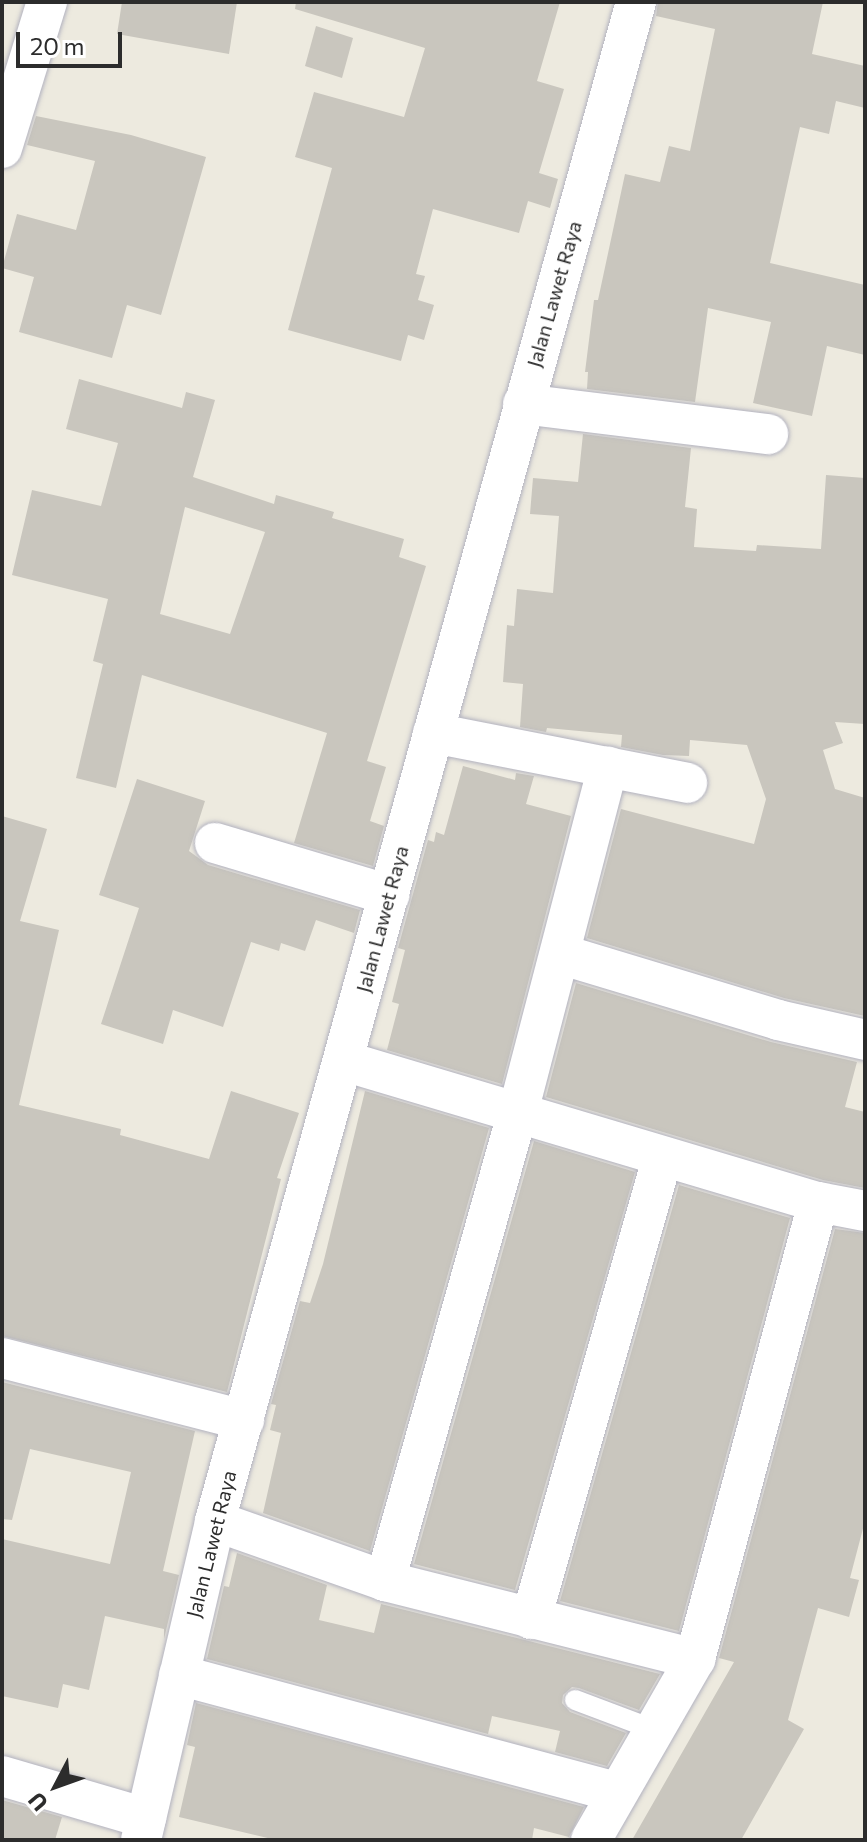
<!DOCTYPE html>
<html>
<head>
<meta charset="utf-8">
<style>
  body { margin:0 }
  #map { position:relative; width:867px; height:1842px; overflow:hidden; background:#edeadf; font-family:Commissioner,sans-serif }
  div>[style] { position:absolute }
  [style*='--x'] { left:calc(var(--x)*1px); top:calc(var(--y)*1px); width:calc(var(--w)*1px); rotate:calc(var(--a)*1deg) }
  .building>* { inset:0; background:#c9c6be }
  .roads { filter:drop-shadow(0 0 2px #b2b2bf) drop-shadow(0 0 2px #b2b2bf) }
  .lane>* { height:20px; margin:-10px; padding:0 10px; transform-origin:10px; border-radius:10px; background:#fff }
  .street>* { height:40px; margin:-20px; padding:0 20px; transform-origin:20px; border-radius:20px; background:#fff }
  span { translate:-50% -50%; white-space:nowrap; text-align:center; line-height:1.15; -webkit-text-stroke:7px #fff; paint-order:stroke }
  .street-label { font-size:20px; color:#2c2c2c }
  .frame { position:absolute; inset:0; border:4px solid #2c2c2c; pointer-events:none }
  .north { position:absolute; left:16px; top:1746px; width:80px; height:80px; -webkit-text-stroke:6px #fff; paint-order:stroke; rotate:229deg; font-size:22px; font-weight:700; line-height:32px; text-align:center; color:#2c2c2c }
  .north::after { content:''; display:block; margin:auto; width:28px; height:36px; background:#2c2c2c; clip-path:polygon(50% 0,100% 100%,50% 72%,0 100%) }
  .scale { position:absolute; left:16px; top:32px; width:106px; height:36px; box-sizing:border-box; border:4px solid #2c2c2c; border-top:0; padding-left:10px; font-size:24px; line-height:28px; white-space:nowrap; color:#2c2c2c; -webkit-text-stroke:6px #fff; paint-order:stroke }
</style>
</head>
<body>
<div id="map">
  <div class="building">
    <i style="clip-path:polygon(122px 2px,237px 2px,229px 54px,117px 34px)"></i>
    <i style="clip-path:polygon(296px 2px,560px 2px,537px 81px,564px 89px,539px 173px,558px 179px,550px 208px,528px 201px,519px 233px,433px 209px,416px 274px,425px 276px,418px 300px,434px 305px,424px 340px,408px 335px,401px 361px,288px 330px,332px 168px,295px 157px,314px 92px,404px 117px,425px 48px,295px 9px)"></i>
    <i style="clip-path:polygon(658px 2px,823px 2px,812px 54px,865px 66px,865px 108px,836px 101px,829px 134px,800px 127px,770px 263px,865px 285px,865px 355px,827px 346px,812px 416px,753px 403px,771px 322px,708px 308px,695px 402px,587px 389px,588px 372px,585px 372px,594px 300px,598px 300px,625px 174px,660px 182px,669px 146px,690px 151px,715px 29px,656px 16px)"></i>
    <i style="clip-path:polygon(316px 26px,353px 38px,342px 78px,305px 66px)"></i>
    <i style="clip-path:polygon(36px 116px,131px 135px,206px 157px,161px 315px,127px 305px,112px 358px,19px 332px,34px 277px,2px 268px,17px 214px,76px 230px,95px 161px,27px 145px)"></i>
    <i style="clip-path:polygon(evenodd,79px 379px,182px 408px,186px 392px,215px 400px,193px 477px,274px 504px,276px 495px,334px 512px,332px 518px,404px 539px,399px 557px,426px 566px,367px 761px,386px 767px,370px 821px,384px 826px,373px 866px,294px 843px,327px 733px,142px 675px,116px 788px,76px 778px,103px 664px,93px 661px,108px 599px,12px 575px,32px 490px,101px 506px,118px 443px,66px 429px,79px 379px,185px 507px,265px 532px,230px 634px,160px 614px,185px 507px)"></i>
    <i style="clip-path:polygon(583px 434px,691px 448px,685px 507px,697px 509px,694px 547px,756px 551px,757px 545px,821px 549px,826px 475px,865px 478px,865px 724px,835px 722px,843px 743px,823px 750px,835px 789px,865px 798px,865px 1016px,784px 998px,587px 938px,621px 809px,754px 844px,766px 799px,747px 745px,690px 740px,689px 756px,663px 755px,621px 747px,622px 735px,547px 728px,546px 732px,520px 727px,523px 684px,503px 682px,507px 625px,514px 626px,517px 589px,553px 593px,559px 516px,530px 514px,533px 478px,578px 482px)"></i>
    <i style="clip-path:polygon(463px 766px,515px 780px,516px 773px,534px 776px,526px 804px,571px 816px,502px 1084px,387px 1050px,399px 1004px,392px 1002px,405px 950px,398px 948px,428px 840px,434px 842px,436px 832px,444px 835px)"></i>
    <i style="clip-path:polygon(137px 779px,205px 801px,189px 851px,208px 865px,360px 910px,354px 933px,316px 920px,305px 951px,281px 943px,279px 951px,251px 942px,223px 1027px,173px 1010px,163px 1044px,101px 1024px,139px 908px,99px 895px)"></i>
    <i style="clip-path:polygon(2px 816px,47px 829px,20px 921px,59px 930px,19px 1105px,121px 1129px,120px 1135px,209px 1159px,231px 1091px,299px 1113px,277px 1178px,281px 1179px,227px 1392px,2px 1336px)"></i>
    <i style="clip-path:polygon(576px 983px,771px 1042px,857px 1062px,845px 1107px,865px 1112px,865px 1188px,823px 1180px,546px 1097px)"></i>
    <i style="clip-path:polygon(365px 1091px,489px 1128px,370px 1551px,263px 1513px,281px 1433px,270px 1430px,276px 1405px,271px 1404px,300px 1301px,310px 1303px,323px 1264px)"></i>
    <i style="clip-path:polygon(534px 1141px,635px 1172px,515px 1590px,414px 1564px)"></i>
    <i style="clip-path:polygon(679px 1185px,790px 1218px,679px 1631px,560px 1601px)"></i>
    <i style="clip-path:polygon(835px 1229px,865px 1233px,865px 1521px,850px 1578px,859px 1580px,849px 1617px,818px 1608px,788px 1720px,804px 1729px,741px 1840px,632px 1840px,734px 1662px,719px 1658px)"></i>
    <i style="clip-path:polygon(2px 1382px,195px 1431px,163px 1571px,179px 1575px,164px 1639px,164px 1629px,105px 1616px,89px 1690px,63px 1684px,58px 1708px,2px 1696px,2px 1539px,110px 1564px,131px 1472px,30px 1449px,12px 1520px,2px 1519px)"></i>
    <i style="clip-path:polygon(237px 1553px,327px 1585px,319px 1620px,374px 1633px,381px 1604px,660px 1674px,639px 1710px,579px 1688px,572px 1687px,563px 1695px,562px 1703px,570px 1712px,626px 1733px,607px 1766px,555px 1752px,560px 1731px,492px 1716px,488px 1734px,207px 1659px,224px 1586px,229px 1587px)"></i>
    <i style="clip-path:polygon(196px 1703px,584px 1807px,569px 1837px,534px 1828px,532px 1840px,276px 1840px,179px 1817px,195px 1747px,187px 1745px)"></i>
    <i style="clip-path:polygon(2px 1800px,62px 1817px,55px 1840px,2px 1840px)"></i>
  </div>
  <div class="roads">
    <div class="lane">
      <i style="--x:575;--y:1700;--w:82;--a:20.6"></i>
    </div>
    <div class="street">
      <i style="--x:2;--y:148;--w:153;--a:-72.9"></i>
      <i style="--x:523;--y:404;--w:247;--a:7"></i>
      <i style="--x:433;--y:733;--w:259;--a:11.1"></i>
      <i style="--x:215;--y:843;--w:182;--a:16.6"></i>
      <i style="--x:560;--y:954;--w:228;--a:16.8"></i>
      <i style="--x:778;--y:1020;--w:89;--a:12.9"></i>
      <i style="--x:344;--y:1061;--w:495;--a:16.6"></i>
      <i style="--x:818;--y:1202;--w:48;--a:10.8"></i>
      <i style="--x:2;--y:1358;--w:250;--a:14.4"></i>
      <i style="--x:215;--y:1521;--w:180;--a:19.4"></i>
      <i style="--x:385;--y:1581;--w:320;--a:14.1"></i>
      <i style="--x:385;--y:1581;--w:487;--a:-74.2"></i>
      <i style="--x:518;--y:1112;--w:357;--a:-75.4"></i>
      <i style="--x:531;--y:1619;--w:480;--a:-74.1"></i>
      <i style="--x:179;--y:1675;--w:453;--a:15"></i>
      <i style="--x:2;--y:1776;--w:150;--a:16.3"></i>
      <i style="--x:141;--y:1840;--w:327;--a:-76.9"></i>
      <i style="--x:215;--y:1521;--w:1576;--a:-74.51"></i>
      <i style="--x:591;--y:1840;--w:209;--a:-60.1"></i>
      <i style="--x:695;--y:1659;--w:473;--a:-74.9"></i>
    </div>
  </div>
  <div class="street-label">
    <span style="left:554px;top:294px;rotate:-74deg">Jalan Lawet Raya</span>
    <span style="left:382px;top:919px;rotate:-75deg">Jalan Lawet Raya</span>
    <span style="left:211px;top:1544px;rotate:-76deg">Jalan Lawet Raya</span>
  </div>
  <div class="frame"></div>
  <div class="north">U</div>
  <div class="scale">20 m</div>
</div>
</body>
</html>
